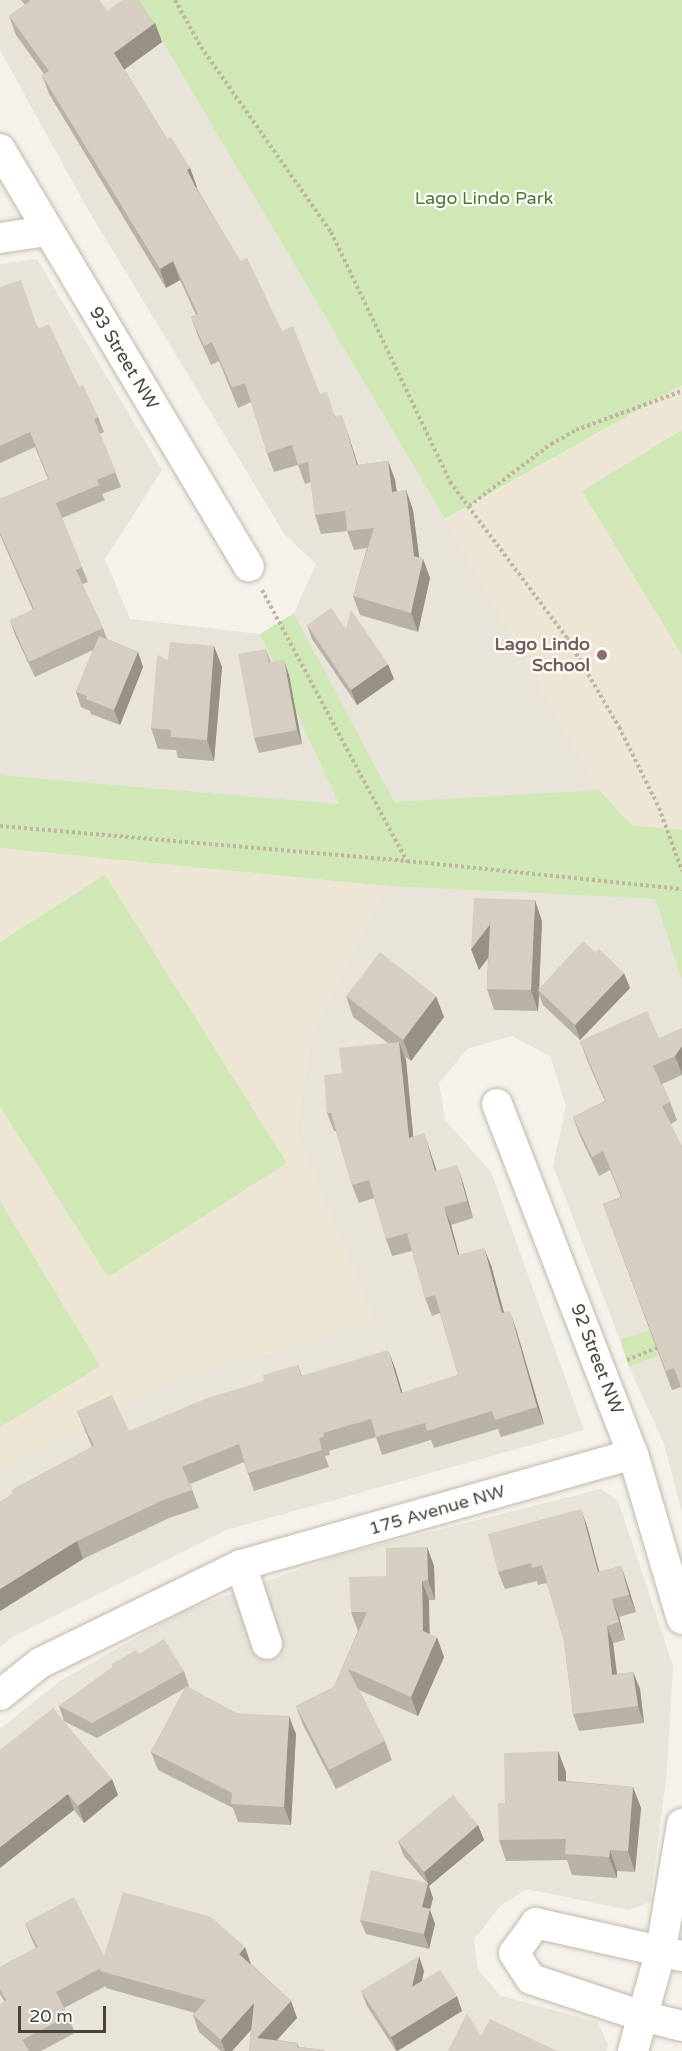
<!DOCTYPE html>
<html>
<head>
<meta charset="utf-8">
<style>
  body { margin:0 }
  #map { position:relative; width:682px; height:2051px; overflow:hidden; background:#f5f2eb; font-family:"Varela Round",sans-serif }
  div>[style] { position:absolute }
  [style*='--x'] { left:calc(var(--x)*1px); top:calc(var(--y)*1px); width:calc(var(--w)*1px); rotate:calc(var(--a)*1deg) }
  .residential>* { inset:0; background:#e8e4d9 }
  .education>* { inset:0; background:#ede6d5 }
  .green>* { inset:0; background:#d0e7b6 }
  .path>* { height:4px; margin-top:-2px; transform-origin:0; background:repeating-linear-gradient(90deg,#c1b59f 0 3px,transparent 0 6px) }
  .roads { filter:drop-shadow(0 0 2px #c0baad) drop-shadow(0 0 2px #c0baad) }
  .street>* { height:30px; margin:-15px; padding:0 15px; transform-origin:15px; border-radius:15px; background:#fff }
  .wall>* { inset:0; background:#b8b1a5 }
  .shaded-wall>* { inset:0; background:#969086 }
  .building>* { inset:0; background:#d6cec0 }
  .dots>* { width:16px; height:16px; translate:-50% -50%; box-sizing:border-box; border:3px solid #fff; border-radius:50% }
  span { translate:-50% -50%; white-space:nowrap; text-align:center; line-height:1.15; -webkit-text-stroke:4.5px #fff; paint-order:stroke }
  .park-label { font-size:18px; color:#4a792d }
  .street-label { font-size:18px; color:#494339 }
  .education-label { font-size:18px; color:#785e54; font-weight:700 }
  .right { translate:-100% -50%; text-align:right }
  .scale { position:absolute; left:18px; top:2006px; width:88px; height:27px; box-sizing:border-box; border:3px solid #494339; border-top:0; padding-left:8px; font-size:18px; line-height:21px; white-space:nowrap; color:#494339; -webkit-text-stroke:4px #fff; paint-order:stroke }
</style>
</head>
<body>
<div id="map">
  <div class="residential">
    <i style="clip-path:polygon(0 0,138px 0,445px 519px,599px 790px,394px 803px,294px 613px,316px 564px,285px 535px,87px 208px,0 50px)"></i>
    <i style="clip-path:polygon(37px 259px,162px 470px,105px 559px,130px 619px,260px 634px,339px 804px,0 775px,0 264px)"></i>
    <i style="clip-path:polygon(387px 886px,655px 899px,682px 981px,682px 1318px,620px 1340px,553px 1166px,566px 1106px,550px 1056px,512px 1036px,467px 1049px,439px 1083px,445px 1120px,491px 1172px,584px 1430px,226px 1530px,14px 1636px,0 1647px,0 1471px,177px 1380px,375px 1322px,296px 1131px,312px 1033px)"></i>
    <i style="clip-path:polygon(682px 1347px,682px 1513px,664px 1444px,629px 1367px)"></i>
    <i style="clip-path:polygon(601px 1489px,618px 1501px,673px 1666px,667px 1771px,650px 1902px,629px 1910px,527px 1889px,500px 1906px,474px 1940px,478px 1970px,501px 1996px,598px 2022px,608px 2045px,607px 2051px,0 2051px,0 1729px,60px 1681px,183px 1611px,342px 1554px)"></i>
  </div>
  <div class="education">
    <i style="clip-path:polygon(682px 385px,682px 877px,599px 790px,445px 520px)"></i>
    <i style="clip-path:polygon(0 848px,387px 886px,312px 1033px,296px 1131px,376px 1322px,177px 1380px,0 1471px)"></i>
  </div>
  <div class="green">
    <i style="clip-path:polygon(138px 0,682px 0,682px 385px,445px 519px)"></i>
    <i style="clip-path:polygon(682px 430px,682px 655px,582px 491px)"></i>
    <i style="clip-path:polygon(294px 613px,394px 802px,599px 790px,633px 826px,682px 830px,682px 981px,655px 899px,387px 886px,0 848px,0 775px,339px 804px,260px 634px)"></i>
    <i style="clip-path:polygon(105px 875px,287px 1163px,108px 1277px,0 1106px,0 942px)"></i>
    <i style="clip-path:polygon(0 1201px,100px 1366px,0 1427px)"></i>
    <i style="clip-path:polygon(682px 1318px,682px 1347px,629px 1367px,620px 1340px)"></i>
  </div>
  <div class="path">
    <i style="--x:175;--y:0;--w:54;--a:61"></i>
    <i style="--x:201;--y:47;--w:226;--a:54.9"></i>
    <i style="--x:331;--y:232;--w:277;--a:64.5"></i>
    <i style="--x:450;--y:482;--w:195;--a:53.1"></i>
    <i style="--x:567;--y:638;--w:103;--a:59.7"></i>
    <i style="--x:619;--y:727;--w:90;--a:63.7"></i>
    <i style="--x:659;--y:808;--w:67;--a:69.9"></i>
    <i style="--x:469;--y:506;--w:103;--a:-37.1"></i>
    <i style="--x:551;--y:444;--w:29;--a:-29"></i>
    <i style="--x:576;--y:430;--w:113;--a:-20.2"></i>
    <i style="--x:262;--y:590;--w:307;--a:61.9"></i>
    <i style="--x:0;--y:826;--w:409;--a:4.9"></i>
    <i style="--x:407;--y:861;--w:276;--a:5.8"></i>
    <i style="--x:627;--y:1360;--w:38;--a:-22"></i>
  </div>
  <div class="roads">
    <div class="street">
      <i style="--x:0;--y:149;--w:486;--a:59.2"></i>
      <i style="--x:0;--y:238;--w:48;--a:-8.5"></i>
      <i style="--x:497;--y:1104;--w:375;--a:68.8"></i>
      <i style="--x:633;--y:1454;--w:172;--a:73.5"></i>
      <i style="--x:241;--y:1565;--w:83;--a:71.8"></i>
      <i style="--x:0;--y:1695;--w:51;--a:-38.7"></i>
      <i style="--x:40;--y:1663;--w:224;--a:-26"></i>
      <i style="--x:241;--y:1565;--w:407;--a:-15.8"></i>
      <i style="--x:682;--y:1956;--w:150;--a:-167.3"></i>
      <i style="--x:536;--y:1923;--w:37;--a:126"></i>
      <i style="--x:514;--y:1953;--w:31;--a:57"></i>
      <i style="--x:531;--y:1979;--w:117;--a:18.4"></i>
      <i style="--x:642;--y:2016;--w:41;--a:14"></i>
      <i style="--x:633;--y:2051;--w:105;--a:-74.5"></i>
      <i style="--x:661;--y:1950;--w:128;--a:-80.5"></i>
    </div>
  </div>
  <div class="wall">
    <i style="clip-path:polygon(21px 0,99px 0,107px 11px,155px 23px,162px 42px,124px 69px,167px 139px,190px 168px,197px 187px,196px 187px,282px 331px,320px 394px,348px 434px,358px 465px,388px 461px,395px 480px,397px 492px,406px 490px,413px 510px,419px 558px,423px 559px,430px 578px,418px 632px,360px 615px,353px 596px,367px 548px,354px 550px,347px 531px,321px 534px,315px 515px,311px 482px,305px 484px,298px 465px,274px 472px,267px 453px,251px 402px,238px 408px,219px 361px,211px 365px,198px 336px,191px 317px,196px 315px,180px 280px,166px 288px,49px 94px,42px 75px,44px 74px,16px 35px,9px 16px,25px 5px)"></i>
    <i style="clip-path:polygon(0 287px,39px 329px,79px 387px,98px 417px,104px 432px,100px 434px,121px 487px,102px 494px,105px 500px,62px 518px,88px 582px,82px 584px,103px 628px,107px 639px,138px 652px,143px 667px,120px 725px,91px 714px,90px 711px,81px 707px,76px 692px,93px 650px,35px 677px,15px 635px,10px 620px,33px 610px,0 535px,0 499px,48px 479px,35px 447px,0 463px)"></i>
    <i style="clip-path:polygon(307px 625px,346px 629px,394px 679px,357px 705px,312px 639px)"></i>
    <i style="clip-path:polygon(214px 646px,222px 667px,214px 761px,178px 758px,176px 750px,158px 749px,151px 728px,168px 660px)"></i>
    <i style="clip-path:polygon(266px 649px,271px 663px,289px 675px,302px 744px,259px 753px,254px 738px)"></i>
    <i style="clip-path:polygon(542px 921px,539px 988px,630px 988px,580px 1040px,543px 1005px,539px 995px,538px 1011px,494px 1010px,487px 989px,488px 958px,479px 970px,471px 949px)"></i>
    <i style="clip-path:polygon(346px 996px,444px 1017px,411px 1061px,404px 1056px,406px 1060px,413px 1136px,430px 1151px,437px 1171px,463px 1183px,473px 1218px,451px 1225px,459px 1255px,491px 1265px,504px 1313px,516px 1329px,544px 1424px,501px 1437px,498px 1429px,434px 1448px,431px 1440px,382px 1455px,376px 1437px,329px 1451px,330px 1455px,325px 1456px,329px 1467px,254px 1491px,244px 1462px,190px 1484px,199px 1508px,169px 1518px,83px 1559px,0 1611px,0 1502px,13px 1494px,12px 1490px,92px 1447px,84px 1428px,77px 1411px,129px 1431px,264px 1381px,298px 1365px,302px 1376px,395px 1368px,402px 1393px,458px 1375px,440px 1313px,432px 1316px,425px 1298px,412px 1251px,392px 1256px,386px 1239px,374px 1198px,359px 1203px,352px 1185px,336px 1131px,334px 1131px,327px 1113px,342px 1073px,388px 1043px,353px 1017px)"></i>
    <i style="clip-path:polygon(659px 1038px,682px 1046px,682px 1075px,662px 1084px,670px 1102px,677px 1120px,671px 1124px,681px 1387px,672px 1390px,603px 1204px,621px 1197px,610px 1170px,599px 1176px,580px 1136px,573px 1117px,605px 1101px,587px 1060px,580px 1041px)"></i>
    <i style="clip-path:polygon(587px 1526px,599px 1572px,621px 1566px,636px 1612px,619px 1617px,625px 1640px,613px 1643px,617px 1674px,633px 1672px,640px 1689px,644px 1723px,579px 1731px,573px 1714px,564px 1640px,547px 1583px,538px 1585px,537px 1581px,505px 1589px,498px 1572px)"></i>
    <i style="clip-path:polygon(427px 1547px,434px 1566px,435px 1600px,429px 1600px,429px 1634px,444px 1657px,418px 1716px,359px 1690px,385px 1741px,392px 1760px,336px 1789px,303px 1725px,296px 1706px,334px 1687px,358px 1631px,351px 1612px,386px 1576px)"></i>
    <i style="clip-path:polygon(139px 1654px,184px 1671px,189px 1686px,188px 1687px,236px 1713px,296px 1734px,291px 1825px,238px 1822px,233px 1808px,158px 1770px,151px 1752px,185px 1688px,97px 1738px,64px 1721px,59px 1706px,113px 1667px,112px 1664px)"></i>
    <i style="clip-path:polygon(0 1750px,112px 1779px,118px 1795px,84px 1823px,74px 1810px)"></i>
    <i style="clip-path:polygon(558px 1751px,566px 1772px,566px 1781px,633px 1787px,641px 1808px,635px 1872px,617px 1871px,617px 1878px,572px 1875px,567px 1860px,506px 1861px,499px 1840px,505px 1803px)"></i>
    <i style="clip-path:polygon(478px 1825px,484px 1840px,429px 1886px,428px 1885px,433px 1898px,430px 1910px,435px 1924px,429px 1949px,366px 1934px,360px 1920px,427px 1883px,404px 1856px,398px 1841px)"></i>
    <i style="clip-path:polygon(25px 1923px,104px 1956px,251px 1964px,291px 2001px,297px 2018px,277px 2040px,297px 2043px,299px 2047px,324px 2050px,325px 2051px,249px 2051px,251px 2030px,232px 2051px,221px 2051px,199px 2032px,193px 2015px,195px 2013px,106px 1988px,106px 1986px,64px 2008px,68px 2016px,75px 2033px,41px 2051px,0 2051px,4px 2001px,0 1994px,0 1967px,36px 1948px,32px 1940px)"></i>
    <i style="clip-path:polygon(424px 1971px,422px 1981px,462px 2011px,398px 2051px,396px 2051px,367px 2006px,361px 1991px)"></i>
  </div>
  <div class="shaded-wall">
    <i style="clip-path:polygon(155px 23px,162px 42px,121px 72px,114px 53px)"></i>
    <i style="clip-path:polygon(190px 168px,197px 187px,194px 189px,187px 170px)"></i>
    <i style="clip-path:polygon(173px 261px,180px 280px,166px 288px,160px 269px)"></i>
    <i style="clip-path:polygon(342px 415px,348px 434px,364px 484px,357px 465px)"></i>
    <i style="clip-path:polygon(388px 461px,395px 480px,399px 511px,392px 492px)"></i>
    <i style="clip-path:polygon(406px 490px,413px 510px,421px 571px,423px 559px,430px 578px,418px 632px,411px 613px,414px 556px)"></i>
    <i style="clip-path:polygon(214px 646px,222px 667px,214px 761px,207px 740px)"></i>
    <i style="clip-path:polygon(138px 652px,143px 667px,120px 725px,114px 710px)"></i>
    <i style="clip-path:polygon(284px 660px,289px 675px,302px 744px,297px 730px)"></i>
    <i style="clip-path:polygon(388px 664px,394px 679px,357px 705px,351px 690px)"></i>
    <i style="clip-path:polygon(535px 900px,542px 921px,539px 992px,538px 990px,539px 995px,538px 1011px,531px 990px)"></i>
    <i style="clip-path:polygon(490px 924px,498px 945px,479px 970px,471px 949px)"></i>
    <i style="clip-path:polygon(624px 973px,630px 988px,580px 1040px,575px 1025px)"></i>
    <i style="clip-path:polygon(436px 996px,444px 1017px,411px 1061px,403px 1040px)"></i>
    <i style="clip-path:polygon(399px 1042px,406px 1060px,415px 1155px,409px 1138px)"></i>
    <i style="clip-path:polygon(682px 1046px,682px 1074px,675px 1056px)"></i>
    <i style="clip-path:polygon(424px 1133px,430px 1151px,442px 1189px,435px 1171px)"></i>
    <i style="clip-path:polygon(457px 1165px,463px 1183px,473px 1218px,467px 1201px)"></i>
    <i style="clip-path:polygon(444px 1207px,451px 1225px,464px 1273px,458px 1255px)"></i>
    <i style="clip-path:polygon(484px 1248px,491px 1265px,509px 1331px,502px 1313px)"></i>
    <i style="clip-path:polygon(510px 1311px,516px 1329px,544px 1424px,537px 1407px)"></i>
    <i style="clip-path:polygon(388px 1350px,395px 1368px,408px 1411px,401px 1393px)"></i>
    <i style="clip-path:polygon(581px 1509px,587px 1526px,604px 1589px,598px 1572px)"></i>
    <i style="clip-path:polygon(77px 1541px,83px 1559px,0 1611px,0 1589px)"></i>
    <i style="clip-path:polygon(427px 1547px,434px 1566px,435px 1600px,428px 1580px)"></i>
    <i style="clip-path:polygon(621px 1566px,627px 1583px,636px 1612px,629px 1595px)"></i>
    <i style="clip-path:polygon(422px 1581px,429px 1600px,430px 1650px,423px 1631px)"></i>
    <i style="clip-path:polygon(612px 1599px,619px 1617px,625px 1640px,619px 1622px)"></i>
    <i style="clip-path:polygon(607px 1626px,613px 1643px,619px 1692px,612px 1675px)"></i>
    <i style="clip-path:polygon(437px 1637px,444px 1657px,418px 1716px,411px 1697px)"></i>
    <i style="clip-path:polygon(633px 1672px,640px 1689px,644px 1723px,638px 1706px)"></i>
    <i style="clip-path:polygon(289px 1716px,296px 1734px,291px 1825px,284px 1807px)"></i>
    <i style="clip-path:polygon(558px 1751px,566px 1772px,566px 1802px,558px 1781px)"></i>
    <i style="clip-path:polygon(112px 1779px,118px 1795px,84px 1823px,78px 1806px)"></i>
    <i style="clip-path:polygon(633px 1787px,641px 1808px,635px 1872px,628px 1851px)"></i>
    <i style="clip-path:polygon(68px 1794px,74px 1810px,0 1868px,0 1847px)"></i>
    <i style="clip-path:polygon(478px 1825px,484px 1840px,429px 1886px,424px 1872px)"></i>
    <i style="clip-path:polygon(610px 1850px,617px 1871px,617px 1878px,609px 1857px)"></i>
    <i style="clip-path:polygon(428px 1883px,433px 1898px,430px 1910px,435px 1924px,429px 1949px,424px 1934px,422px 1907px)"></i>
    <i style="clip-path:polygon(245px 1947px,251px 1964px,245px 1971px,239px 1954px)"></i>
    <i style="clip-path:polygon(419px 1956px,424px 1971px,417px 2002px,412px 1987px)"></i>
    <i style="clip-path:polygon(457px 1996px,462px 2011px,397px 2051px,391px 2037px)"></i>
    <i style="clip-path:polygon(291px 2001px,297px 2018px,267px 2051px,257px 2038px)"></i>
    <i style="clip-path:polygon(254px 2003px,260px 2020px,232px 2051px,225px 2051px,221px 2040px)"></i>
  </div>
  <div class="building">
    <i style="clip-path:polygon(29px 0,99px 0,107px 11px,122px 0,138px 0,155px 23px,114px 53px,167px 139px,171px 137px,190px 168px,187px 170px,198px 192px,241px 261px,247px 258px,282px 331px,293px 326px,320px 394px,327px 392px,335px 417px,342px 415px,357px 465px,388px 461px,392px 492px,406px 490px,414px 556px,423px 559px,411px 613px,353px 596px,374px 528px,347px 531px,345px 511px,315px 515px,308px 462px,298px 465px,292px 445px,267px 453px,245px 383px,232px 388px,212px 342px,204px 346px,191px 317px,198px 314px,173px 261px,160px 269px,42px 75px,49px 71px,9px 16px,30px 1px)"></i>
    <i style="clip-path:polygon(21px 280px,38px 329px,49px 324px,79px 387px,83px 385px,98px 417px,94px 419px,116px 472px,97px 480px,99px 485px,56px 503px,82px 567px,76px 570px,103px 628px,29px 662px,10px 620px,34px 609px,0 532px,0 499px,49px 479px,30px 432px,0 446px,0 287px)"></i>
    <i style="clip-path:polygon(331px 608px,346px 629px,351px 610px,388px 664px,351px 690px,307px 625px)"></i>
    <i style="clip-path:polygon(99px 636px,138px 652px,114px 710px,86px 699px,87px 696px,76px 692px)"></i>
    <i style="clip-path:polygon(170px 642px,214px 646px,207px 740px,171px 737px,171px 730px,151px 728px,157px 655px,168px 660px)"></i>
    <i style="clip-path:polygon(266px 649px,269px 663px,284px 660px,297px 730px,254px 738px,238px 654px)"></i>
    <i style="clip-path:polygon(474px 898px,535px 900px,531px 990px,487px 989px,490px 924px,471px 949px)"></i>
    <i style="clip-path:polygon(583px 941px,596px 953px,599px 949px,624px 973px,575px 1025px,538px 990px)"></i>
    <i style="clip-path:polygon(380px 952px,436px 996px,403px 1040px,346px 996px)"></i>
    <i style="clip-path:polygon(647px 1011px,659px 1038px,682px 1028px,682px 1046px,675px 1056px,653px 1066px,670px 1102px,662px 1106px,682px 1146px,682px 1389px,674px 1368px,666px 1371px,603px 1204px,622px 1197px,603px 1151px,592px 1157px,573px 1117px,606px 1101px,580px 1041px)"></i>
    <i style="clip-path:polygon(399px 1042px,409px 1138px,424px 1133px,435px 1171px,457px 1165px,467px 1201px,444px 1207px,458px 1255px,484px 1248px,502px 1313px,510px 1311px,537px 1407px,495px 1420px,492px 1411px,427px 1431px,425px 1423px,376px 1437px,371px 1419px,323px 1433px,324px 1437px,319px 1438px,322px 1450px,248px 1473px,239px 1444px,182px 1467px,192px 1490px,163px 1500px,77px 1541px,0 1589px,0 1502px,13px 1493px,12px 1490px,94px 1446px,77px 1411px,112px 1395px,129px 1431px,207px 1398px,264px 1381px,263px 1375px,298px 1365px,301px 1376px,388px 1350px,401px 1393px,458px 1375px,435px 1295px,425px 1298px,407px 1233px,386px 1239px,369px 1180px,352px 1185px,331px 1113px,327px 1113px,324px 1075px,342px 1073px,339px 1048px)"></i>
    <i style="clip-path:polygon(581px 1509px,598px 1572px,621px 1566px,629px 1595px,612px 1599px,619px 1622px,607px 1626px,612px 1675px,633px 1672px,638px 1706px,573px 1714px,564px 1640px,542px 1565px,532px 1568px,531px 1563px,498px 1572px,488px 1534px)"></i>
    <i style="clip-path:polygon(427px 1547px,428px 1580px,422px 1581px,423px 1631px,437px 1637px,411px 1697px,348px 1669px,385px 1741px,329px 1770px,296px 1706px,334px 1687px,367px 1612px,351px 1612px,349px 1577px,386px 1576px,386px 1548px)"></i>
    <i style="clip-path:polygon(164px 1639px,184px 1671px,92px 1723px,59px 1706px,113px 1667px,112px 1664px,136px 1650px,139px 1654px)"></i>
    <i style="clip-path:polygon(186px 1686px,236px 1713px,289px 1716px,284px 1807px,231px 1804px,232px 1793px,151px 1752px)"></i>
    <i style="clip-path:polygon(53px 1708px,112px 1779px,78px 1806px,68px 1794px,0 1847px,0 1750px)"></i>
    <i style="clip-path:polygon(558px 1751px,558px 1781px,633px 1787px,628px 1851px,610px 1850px,609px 1857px,565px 1854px,566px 1839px,499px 1840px,498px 1803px,505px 1803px,504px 1753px)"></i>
    <i style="clip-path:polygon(453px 1795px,478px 1825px,424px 1872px,398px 1841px)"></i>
    <i style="clip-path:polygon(371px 1870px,428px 1883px,422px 1907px,430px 1909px,424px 1934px,360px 1920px)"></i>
    <i style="clip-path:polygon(123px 1892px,211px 1917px,245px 1947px,239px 1954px,291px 2001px,257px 2038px,297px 2043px,297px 2047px,324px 2050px,324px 2051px,249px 2051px,254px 2003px,221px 2040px,193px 2015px,206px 2000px,100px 1971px,101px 1968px,56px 1992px,68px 2016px,22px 2040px,29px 2051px,0 2051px,0 2004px,6px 2000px,0 1989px,0 1967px,38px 1947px,25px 1923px,74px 1897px,104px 1956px)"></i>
    <i style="clip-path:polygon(419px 1956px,412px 1987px,440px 1970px,457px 1996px,391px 2037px,361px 1991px)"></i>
    <i style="clip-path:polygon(467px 2013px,481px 2036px,490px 2019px,557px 2051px,448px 2051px)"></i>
  </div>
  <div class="dots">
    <i style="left:602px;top:655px;background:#8d6e63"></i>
  </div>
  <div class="park-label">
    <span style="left:484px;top:198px">Lago Lindo Park</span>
  </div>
  <div class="street-label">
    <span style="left:124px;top:358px;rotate:59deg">93 Street NW</span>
    <span style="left:597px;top:1359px;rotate:69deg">92 Street NW</span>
    <span style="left:437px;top:1510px;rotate:-16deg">175 Avenue NW</span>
  </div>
  <div class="education-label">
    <span class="right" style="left:590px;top:655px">Lago Lindo<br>School</span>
  </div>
  <div class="scale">20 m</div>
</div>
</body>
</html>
